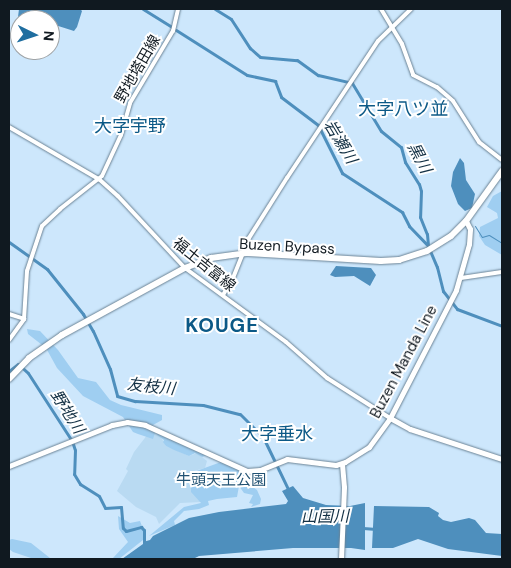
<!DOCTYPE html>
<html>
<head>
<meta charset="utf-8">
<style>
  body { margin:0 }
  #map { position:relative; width:511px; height:568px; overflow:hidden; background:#cde7fc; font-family:"DM Sans","Noto Sans JP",sans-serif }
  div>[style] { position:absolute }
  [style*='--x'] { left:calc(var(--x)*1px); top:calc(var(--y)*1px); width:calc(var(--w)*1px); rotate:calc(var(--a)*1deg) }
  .built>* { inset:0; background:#b9daf2 }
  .green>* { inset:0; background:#9fcef1 }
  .water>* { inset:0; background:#4e8fbd }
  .stream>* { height:1px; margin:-0.5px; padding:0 0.5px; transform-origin:0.5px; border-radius:0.5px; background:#4e8fbd }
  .river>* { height:3px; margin:-1.5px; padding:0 1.5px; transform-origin:1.5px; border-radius:1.5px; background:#4e8fbd }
  .roads { filter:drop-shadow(0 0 1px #6b8395) drop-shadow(0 0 1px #6b8395) }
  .secondary>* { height:4px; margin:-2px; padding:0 2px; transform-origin:2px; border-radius:2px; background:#fff }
  .primary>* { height:5px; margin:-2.5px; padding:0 2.5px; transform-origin:2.5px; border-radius:2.5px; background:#fff }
  .highway>* { height:6px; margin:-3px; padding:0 3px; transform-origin:3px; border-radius:3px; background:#fff }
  span { translate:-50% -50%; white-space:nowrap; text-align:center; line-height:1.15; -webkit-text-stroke:4px #fff; paint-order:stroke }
  .street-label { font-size:15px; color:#101920 }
  .park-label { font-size:15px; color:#225273 }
  .water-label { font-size:16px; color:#133044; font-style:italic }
  .quarter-label { font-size:18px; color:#0c5986 }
  .district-label { font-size:20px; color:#0c5986; font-weight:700; letter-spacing:1px }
  .frame { position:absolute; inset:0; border:10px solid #101920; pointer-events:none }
  .north { position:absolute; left:10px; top:10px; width:50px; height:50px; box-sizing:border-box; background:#fff; border:1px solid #9fa3a6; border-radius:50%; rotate:94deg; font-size:14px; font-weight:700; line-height:20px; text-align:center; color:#101920 }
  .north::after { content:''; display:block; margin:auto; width:18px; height:22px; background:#1f6ea0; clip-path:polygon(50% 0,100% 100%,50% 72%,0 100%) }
</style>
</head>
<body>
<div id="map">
  <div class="built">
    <i style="clip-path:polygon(151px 430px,158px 432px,166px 446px,189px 456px,197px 453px,207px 461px,205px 468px,194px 471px,192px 491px,201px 502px,180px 503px,159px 524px,156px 517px,136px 507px,117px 491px,128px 471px,126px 469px,134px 452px)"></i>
  </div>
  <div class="green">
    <i style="clip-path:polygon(502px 191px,502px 255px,485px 245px,479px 236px,480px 227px,498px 218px,497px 213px,487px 207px,493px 196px)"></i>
    <i style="clip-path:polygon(27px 329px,40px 331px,58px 350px,78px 378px,96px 382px,110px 400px,121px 405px,162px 415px,162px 420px,153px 425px,155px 433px,153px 439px,138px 434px,133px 432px,123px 417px,83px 396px,57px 368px,46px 348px,28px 334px)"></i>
    <i style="clip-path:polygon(158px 432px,207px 455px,202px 457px,195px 453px,189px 456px,174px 450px,166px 446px,163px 442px,164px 440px,157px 435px)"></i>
    <i style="clip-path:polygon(221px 462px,248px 474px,244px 481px,257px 490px,261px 499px,260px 504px,251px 507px,253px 504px,249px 503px,253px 495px,244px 493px,239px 486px,237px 497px,217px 499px,208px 501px,209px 505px,199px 509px,184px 511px,174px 521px,175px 525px,149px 536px,184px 507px,201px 503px,191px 492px,191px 473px)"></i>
    <i style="clip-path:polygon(118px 516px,130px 523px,140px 521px,145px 534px,143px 540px,119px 559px,112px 559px,128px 542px,119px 529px)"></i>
    <i style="clip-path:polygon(12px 539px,31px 543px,50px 558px,63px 559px,34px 559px,13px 552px,9px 549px,9px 540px)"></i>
  </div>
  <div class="water">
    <i style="clip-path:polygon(19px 9px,80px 9px,82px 11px,77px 27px,74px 31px,52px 24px,49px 18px,29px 14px,18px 17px)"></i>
    <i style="clip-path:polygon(460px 158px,464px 163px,466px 180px,475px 194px,472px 208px,465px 211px,458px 204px,451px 186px,453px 172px)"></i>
    <i style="clip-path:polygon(336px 266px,371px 268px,376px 275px,370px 286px,354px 276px,335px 277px,330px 275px)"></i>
    <i style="clip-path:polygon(293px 486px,303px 498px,326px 505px,350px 506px,365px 503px,365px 550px,351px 548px,293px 548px,199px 556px,193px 559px,122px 559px,143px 544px,143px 542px,150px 540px,153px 536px,189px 518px,219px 512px,286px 504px,288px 501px,282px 491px)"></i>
    <i style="clip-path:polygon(374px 506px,429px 507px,439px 513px,438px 516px,443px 520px,451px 522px,469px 518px,475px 520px,486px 533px,502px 534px,502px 556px,448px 549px,418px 539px,393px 548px,372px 548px)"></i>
  </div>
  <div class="stream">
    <i style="--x:475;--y:226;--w:13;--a:58"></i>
    <i style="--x:482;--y:237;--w:7;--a:-16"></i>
    <i style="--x:489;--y:235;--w:15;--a:32"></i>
  </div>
  <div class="river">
    <i style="--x:143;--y:9;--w:36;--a:32"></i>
    <i style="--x:215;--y:9;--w:19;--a:32"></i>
    <i style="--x:231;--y:19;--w:35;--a:57"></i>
    <i style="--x:250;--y:48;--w:13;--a:42"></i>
    <i style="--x:260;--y:57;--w:37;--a:5"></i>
    <i style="--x:297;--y:60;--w:26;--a:36"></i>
    <i style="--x:318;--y:75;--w:35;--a:13"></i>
    <i style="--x:352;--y:83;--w:56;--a:58.9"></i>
    <i style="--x:381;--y:131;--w:26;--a:39"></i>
    <i style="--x:401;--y:147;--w:16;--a:75"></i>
    <i style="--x:405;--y:162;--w:26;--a:58"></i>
    <i style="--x:419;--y:184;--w:7;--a:74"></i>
    <i style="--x:421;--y:191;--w:26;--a:92"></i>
    <i style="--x:420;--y:217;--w:18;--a:68"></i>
    <i style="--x:427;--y:234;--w:12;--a:85"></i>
    <i style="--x:428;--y:246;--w:23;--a:67"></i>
    <i style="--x:437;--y:267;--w:25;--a:76"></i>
    <i style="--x:443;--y:291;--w:23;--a:52"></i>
    <i style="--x:457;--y:309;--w:48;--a:20.7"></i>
    <i style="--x:176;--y:30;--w:84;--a:32.4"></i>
    <i style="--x:247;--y:75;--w:29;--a:12"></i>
    <i style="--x:275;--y:81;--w:17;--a:69"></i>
    <i style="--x:281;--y:97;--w:46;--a:37.1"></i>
    <i style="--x:318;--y:125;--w:54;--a:63.4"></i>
    <i style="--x:342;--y:173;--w:72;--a:33"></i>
    <i style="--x:402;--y:212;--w:16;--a:63"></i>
    <i style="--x:409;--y:226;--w:28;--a:46"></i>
    <i style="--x:9;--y:242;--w:47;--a:35.4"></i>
    <i style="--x:47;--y:269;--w:58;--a:51.3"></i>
    <i style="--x:83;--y:314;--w:20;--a:60"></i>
    <i style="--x:93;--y:331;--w:42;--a:65.9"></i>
    <i style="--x:110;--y:369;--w:28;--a:75"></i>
    <i style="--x:117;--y:396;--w:19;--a:16"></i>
    <i style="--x:135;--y:401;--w:68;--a:3.4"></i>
    <i style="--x:203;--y:405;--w:38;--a:14"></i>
    <i style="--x:240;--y:414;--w:33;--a:45"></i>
    <i style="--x:263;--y:437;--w:60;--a:64.3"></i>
    <i style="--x:9;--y:371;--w:11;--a:-38"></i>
    <i style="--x:18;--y:364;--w:13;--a:42"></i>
    <i style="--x:28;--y:373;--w:81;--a:57.1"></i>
    <i style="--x:72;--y:441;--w:9;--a:72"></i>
    <i style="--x:75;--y:450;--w:24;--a:92"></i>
    <i style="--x:74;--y:474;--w:12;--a:59"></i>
    <i style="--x:80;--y:484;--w:22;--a:32"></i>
    <i style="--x:99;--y:496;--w:13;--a:63"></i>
    <i style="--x:105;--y:508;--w:16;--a:-4"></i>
    <i style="--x:121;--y:507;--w:21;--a:85"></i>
    <i style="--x:123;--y:528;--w:4;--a:45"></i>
    <i style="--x:126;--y:531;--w:16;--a:-15"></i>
    <i style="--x:141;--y:527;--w:4;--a:45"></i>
    <i style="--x:144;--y:530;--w:16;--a:90"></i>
    <i style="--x:363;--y:528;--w:13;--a:4"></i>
  </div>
  <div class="roads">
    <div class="secondary">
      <i style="--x:381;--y:9;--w:41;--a:59"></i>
      <i style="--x:402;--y:44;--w:33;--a:70"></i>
      <i style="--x:413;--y:75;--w:27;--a:27"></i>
      <i style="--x:437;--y:87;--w:21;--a:41"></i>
      <i style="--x:453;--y:101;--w:49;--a:57.6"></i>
      <i style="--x:479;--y:142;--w:29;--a:38"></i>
      <i style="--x:9;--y:127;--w:105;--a:30.2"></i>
      <i style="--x:100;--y:180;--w:24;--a:42"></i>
      <i style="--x:118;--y:196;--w:98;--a:47.1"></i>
      <i style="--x:185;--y:268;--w:125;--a:36.2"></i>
      <i style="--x:286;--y:342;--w:55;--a:41.3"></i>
      <i style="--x:327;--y:378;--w:75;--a:32.4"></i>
      <i style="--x:461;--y:278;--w:41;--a:-8.3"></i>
      <i style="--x:223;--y:295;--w:20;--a:-60"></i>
      <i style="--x:233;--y:278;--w:43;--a:-68.2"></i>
      <i style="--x:249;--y:238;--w:71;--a:-57.7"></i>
      <i style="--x:287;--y:178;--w:164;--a:-56.4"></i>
      <i style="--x:378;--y:41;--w:46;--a:-44.1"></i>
      <i style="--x:9;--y:314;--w:16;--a:18"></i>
      <i style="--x:9;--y:340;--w:26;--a:-54"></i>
      <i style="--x:24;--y:319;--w:48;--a:-86.4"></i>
      <i style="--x:27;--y:271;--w:47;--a:-71.6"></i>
      <i style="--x:42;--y:226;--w:25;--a:-43"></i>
      <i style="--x:60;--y:209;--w:53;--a:-38.2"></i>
      <i style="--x:102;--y:176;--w:45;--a:-65.1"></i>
      <i style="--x:121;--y:135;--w:33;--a:-74"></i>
      <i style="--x:130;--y:103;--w:84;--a:-59.2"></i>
      <i style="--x:173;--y:31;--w:23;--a:-77"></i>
    </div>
    <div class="primary">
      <i style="--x:390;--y:418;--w:23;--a:29"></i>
      <i style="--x:410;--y:429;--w:97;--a:18.1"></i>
      <i style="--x:9;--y:466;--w:111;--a:-21.7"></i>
      <i style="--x:112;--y:425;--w:15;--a:-11"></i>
      <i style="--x:127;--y:422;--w:18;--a:9"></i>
      <i style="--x:145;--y:425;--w:112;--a:24.3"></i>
      <i style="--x:247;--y:471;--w:13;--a:-4"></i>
      <i style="--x:260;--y:470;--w:29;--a:-22"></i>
      <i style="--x:287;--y:459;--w:49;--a:7"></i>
      <i style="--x:336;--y:465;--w:9;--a:-18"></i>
      <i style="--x:345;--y:462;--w:28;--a:-32"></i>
      <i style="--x:369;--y:447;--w:36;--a:-54"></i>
      <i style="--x:390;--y:418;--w:144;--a:-62.7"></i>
      <i style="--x:456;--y:290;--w:48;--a:-74.2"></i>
      <i style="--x:469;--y:244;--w:15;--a:-86"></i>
      <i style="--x:470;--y:229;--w:9;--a:-117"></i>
      <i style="--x:341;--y:559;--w:72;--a:-87.6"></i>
      <i style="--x:344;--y:487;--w:23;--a:-95"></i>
    </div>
    <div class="highway">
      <i style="--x:9;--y:379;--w:29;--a:-46"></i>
      <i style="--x:29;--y:358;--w:40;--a:-34.9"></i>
      <i style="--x:62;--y:335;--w:140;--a:-28.6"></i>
      <i style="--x:185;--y:268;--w:28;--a:-21"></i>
      <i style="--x:211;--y:258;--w:37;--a:-8"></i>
      <i style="--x:248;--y:253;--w:133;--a:3.4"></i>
      <i style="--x:381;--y:261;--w:18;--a:-3"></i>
      <i style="--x:399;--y:260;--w:29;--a:-18"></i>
      <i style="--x:427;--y:251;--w:28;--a:-32"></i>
      <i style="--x:451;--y:236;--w:21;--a:-45"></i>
      <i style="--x:466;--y:221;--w:62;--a:-54.2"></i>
    </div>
  </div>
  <div class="street-label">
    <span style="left:138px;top:69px;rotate:-60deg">野地塔田線</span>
    <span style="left:287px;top:247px;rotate:3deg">Buzen Bypass</span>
    <span style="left:204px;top:265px;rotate:39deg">福土吉富線</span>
    <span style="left:404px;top:362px;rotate:-62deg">Buzen Manda Line</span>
  </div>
  <div class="park-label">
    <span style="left:221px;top:481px">牛頭天王公園</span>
  </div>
  <div class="water-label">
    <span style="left:340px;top:142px;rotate:59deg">岩瀬川</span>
    <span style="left:419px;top:158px;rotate:62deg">黒川</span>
    <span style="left:151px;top:387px;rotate:6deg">友枝川</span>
    <span style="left:67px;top:412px;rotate:58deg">野地川</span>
    <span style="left:325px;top:517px;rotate:-1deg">山国川</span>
  </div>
  <div class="quarter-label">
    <span style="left:403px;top:109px">大字八ツ並</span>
    <span style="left:130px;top:126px">大字宇野</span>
    <span style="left:277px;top:434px">大字垂水</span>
  </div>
  <div class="district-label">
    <span style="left:222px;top:325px">KOUGE</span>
  </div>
  <div class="frame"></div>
  <div class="north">N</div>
</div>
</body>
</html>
